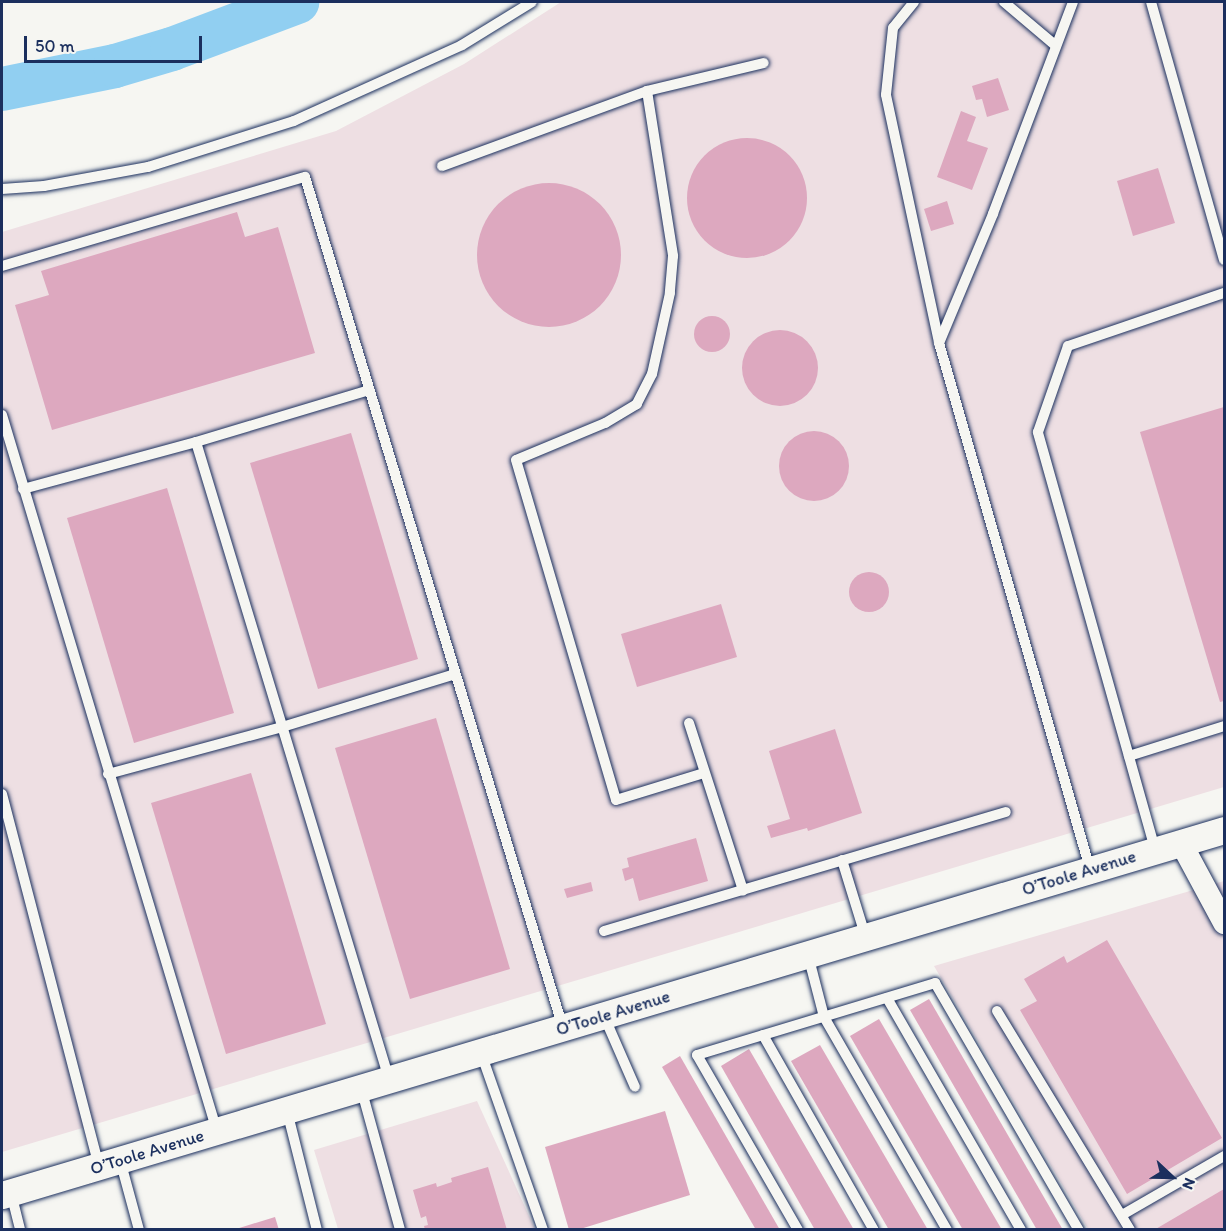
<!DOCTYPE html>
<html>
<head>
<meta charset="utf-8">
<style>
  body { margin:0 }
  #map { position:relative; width:1226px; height:1231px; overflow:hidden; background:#f6f6f2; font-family:Itim,sans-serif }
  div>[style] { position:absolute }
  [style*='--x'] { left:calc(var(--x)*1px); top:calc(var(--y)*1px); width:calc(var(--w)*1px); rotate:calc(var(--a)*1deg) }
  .built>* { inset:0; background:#eedfe3 }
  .river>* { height:44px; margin:-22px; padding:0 22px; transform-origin:22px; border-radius:22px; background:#91cff1 }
  .building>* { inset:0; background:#dda8bf }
  .round { border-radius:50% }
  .roads { filter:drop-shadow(0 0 2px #1b2f5e) drop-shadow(0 0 2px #1b2f5e) }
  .service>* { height:10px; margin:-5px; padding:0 5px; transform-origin:5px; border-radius:5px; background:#f6f6f2 }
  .minor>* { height:22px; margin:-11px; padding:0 11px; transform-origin:11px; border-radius:11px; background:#f6f6f2 }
  .tertiary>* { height:27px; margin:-13.5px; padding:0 13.5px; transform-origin:13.5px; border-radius:13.5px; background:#f6f6f2 }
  span { translate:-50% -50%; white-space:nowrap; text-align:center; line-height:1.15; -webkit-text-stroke:4.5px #f6f6f2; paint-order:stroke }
  .street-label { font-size:18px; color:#1b2f5e }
  .frame { position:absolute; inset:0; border:3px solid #1b2f5e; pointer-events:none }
  .north { position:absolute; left:1142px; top:1147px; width:60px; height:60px; -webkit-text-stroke:4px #f6f6f2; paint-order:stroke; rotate:112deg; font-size:16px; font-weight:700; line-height:24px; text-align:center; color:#1b2f5e }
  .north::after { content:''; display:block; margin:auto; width:21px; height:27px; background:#1b2f5e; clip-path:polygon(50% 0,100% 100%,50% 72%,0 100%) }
  .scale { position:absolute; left:24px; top:36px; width:178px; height:27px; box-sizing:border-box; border:3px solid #1b2f5e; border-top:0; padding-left:8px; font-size:18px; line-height:21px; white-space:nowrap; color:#1b2f5e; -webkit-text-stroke:4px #f6f6f2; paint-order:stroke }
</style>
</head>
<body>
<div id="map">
  <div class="built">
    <i style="clip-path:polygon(561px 2px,1224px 2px,1224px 787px,2px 1152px,2px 232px,336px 131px,464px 64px)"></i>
    <i style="clip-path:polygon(1224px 881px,1224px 1229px,1088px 1229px,934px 966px)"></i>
    <i style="clip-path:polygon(477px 1101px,535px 1229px,338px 1229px,314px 1150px)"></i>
  </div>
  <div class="river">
    <i style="--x:2;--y:89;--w:115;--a:-11.5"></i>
    <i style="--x:115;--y:66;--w:59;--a:-16.6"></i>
    <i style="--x:172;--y:49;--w:134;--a:-20.6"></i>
  </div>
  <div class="building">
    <i style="clip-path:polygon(998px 78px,1009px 110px,987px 117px,982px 99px,976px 100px,972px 86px)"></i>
    <i style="clip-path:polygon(961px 111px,976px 117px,967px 141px,988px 148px,972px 190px,937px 177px)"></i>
    <i class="round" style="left:687px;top:138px;width:120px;height:120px"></i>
    <i style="clip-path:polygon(1158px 168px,1175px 223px,1133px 236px,1117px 181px)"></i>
    <i class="round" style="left:477px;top:183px;width:144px;height:144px"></i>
    <i style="clip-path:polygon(947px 201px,954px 224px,931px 231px,924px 209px)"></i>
    <i style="clip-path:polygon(237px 212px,245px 237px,278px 227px,315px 353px,52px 430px,15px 305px,49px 295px,41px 271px)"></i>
    <i class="round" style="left:694px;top:316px;width:36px;height:36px"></i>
    <i class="round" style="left:742px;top:330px;width:76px;height:76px"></i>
    <i style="clip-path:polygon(1224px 407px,1224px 701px,1220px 702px,1140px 432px)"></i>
    <i class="round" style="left:779px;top:431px;width:70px;height:70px"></i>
    <i style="clip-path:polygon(351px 433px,418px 659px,318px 689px,250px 463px)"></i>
    <i style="clip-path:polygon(167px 488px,234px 713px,134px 743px,67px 518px)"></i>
    <i class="round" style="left:849px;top:572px;width:40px;height:40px"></i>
    <i style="clip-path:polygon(721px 604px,737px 657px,637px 687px,621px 634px)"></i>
    <i style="clip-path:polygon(436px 718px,510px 969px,410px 999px,335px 748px)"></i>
    <i style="clip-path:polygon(835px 729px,862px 813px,808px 831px,807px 828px,771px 838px,767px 826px,790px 819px,769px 751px)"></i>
    <i style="clip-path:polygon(251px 773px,326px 1024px,226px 1054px,151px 803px)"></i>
    <i style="clip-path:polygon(696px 838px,708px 881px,639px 901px,633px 878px,625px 881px,622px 869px,629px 867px,627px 858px)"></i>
    <i style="clip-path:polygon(591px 882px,593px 891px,567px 898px,564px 889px)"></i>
    <i style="clip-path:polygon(1107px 940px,1222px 1138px,1127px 1194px,1020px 1010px,1037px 1001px,1024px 979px,1064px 956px,1067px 963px)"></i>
    <i style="clip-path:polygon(929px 999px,1063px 1230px,1037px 1230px,910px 1010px)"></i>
    <i style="clip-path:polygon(879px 1019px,1002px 1230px,963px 1230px,850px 1036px)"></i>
    <i style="clip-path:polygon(820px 1045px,928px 1230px,889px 1230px,791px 1061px)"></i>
    <i style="clip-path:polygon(749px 1049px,854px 1230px,815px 1230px,721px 1066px)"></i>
    <i style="clip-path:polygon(680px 1056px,780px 1230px,756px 1230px,662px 1067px)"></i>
    <i style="clip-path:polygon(665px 1111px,690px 1195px,577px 1230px,569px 1230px,545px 1147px)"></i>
    <i style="clip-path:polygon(488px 1167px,507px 1230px,425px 1230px,424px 1226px,428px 1225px,426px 1216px,421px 1218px,413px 1190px,436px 1183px,437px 1187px,452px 1182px,451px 1178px)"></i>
    <i style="clip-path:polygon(1224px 1189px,1224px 1230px,1154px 1230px)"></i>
    <i style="clip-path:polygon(275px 1217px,279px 1230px,236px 1230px,236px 1229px)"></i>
  </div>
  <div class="roads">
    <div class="service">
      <i style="--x:914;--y:2;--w:33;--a:129"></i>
      <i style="--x:893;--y:28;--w:67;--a:96"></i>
      <i style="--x:886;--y:95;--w:254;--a:77.9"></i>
      <i style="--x:1004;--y:2;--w:68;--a:40.2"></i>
      <i style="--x:1073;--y:2;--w:227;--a:110.7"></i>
      <i style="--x:993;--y:214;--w:140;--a:112.7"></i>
      <i style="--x:939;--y:343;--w:547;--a:73.98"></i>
      <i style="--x:1151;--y:2;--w:268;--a:74.2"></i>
      <i style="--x:647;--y:91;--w:167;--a:81"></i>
      <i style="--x:673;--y:256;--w:37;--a:95"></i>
      <i style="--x:670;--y:293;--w:83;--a:102.5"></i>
      <i style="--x:652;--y:374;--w:34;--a:117"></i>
      <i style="--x:637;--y:404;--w:37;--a:149"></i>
      <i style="--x:605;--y:423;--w:96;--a:157.4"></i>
      <i style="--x:516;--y:460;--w:354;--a:73.6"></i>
      <i style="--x:616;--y:800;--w:92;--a:-17.1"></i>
      <i style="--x:442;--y:166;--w:218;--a:-20.1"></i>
      <i style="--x:647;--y:91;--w:120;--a:-13.5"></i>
      <i style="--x:2;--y:189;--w:42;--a:-4.1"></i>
      <i style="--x:44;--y:186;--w:106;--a:-10.4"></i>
      <i style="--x:148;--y:167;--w:153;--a:-17.5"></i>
      <i style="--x:294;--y:121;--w:184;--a:-24.3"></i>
      <i style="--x:462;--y:45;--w:82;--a:-31.6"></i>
      <i style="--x:2;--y:266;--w:316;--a:-16.4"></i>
      <i style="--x:305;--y:177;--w:889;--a:73.13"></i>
      <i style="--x:2;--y:415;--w:748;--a:73.29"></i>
      <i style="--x:196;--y:442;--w:666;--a:73.14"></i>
      <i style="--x:23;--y:489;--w:179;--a:-15.2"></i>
      <i style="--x:196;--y:442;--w:181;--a:-16.7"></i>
      <i style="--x:689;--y:723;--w:176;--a:72.1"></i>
      <i style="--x:1129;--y:756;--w:100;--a:-17.5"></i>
      <i style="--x:108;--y:774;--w:180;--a:-15.1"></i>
      <i style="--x:282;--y:727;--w:181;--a:-17"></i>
      <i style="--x:2;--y:794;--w:384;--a:75.4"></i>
      <i style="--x:1155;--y:849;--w:433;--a:-105.7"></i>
      <i style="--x:1038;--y:432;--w:91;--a:-70.8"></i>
      <i style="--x:1068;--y:346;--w:165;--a:-18.8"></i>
      <i style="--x:842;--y:860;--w:82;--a:72.9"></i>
      <i style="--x:604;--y:931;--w:419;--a:-16.5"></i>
      <i style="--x:808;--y:955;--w:64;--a:75.5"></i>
      <i style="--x:824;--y:1017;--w:246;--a:60"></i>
      <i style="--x:887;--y:998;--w:268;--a:60"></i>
      <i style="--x:997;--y:1011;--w:256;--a:58.7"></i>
      <i style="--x:604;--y:1016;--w:77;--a:66.4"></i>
      <i style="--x:763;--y:1035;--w:224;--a:60.4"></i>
      <i style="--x:481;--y:1053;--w:188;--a:70.7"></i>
      <i style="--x:361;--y:1088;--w:147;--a:74.6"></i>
      <i style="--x:287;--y:1111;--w:123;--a:75.9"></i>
      <i style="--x:120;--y:1160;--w:73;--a:74.8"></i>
      <i style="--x:11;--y:1193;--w:38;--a:76"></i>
      <i style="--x:1122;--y:1215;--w:118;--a:-30"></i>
      <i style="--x:798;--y:1230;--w:202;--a:-120"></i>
      <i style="--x:697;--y:1055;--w:249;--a:-16.8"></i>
      <i style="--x:935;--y:983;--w:286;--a:59.8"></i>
    </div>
    <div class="minor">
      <i style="--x:1181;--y:843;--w:91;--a:61.7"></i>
    </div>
    <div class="tertiary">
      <i style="--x:2;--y:1195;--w:1275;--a:-16.63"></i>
    </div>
  </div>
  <div class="street-label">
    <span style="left:1079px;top:873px;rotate:-17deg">O’Toole Avenue</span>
    <span style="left:613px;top:1013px;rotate:-17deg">O’Toole Avenue</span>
    <span style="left:147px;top:1152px;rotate:-17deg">O’Toole Avenue</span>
  </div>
  <div class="frame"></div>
  <div class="north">N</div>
  <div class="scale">50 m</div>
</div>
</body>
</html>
